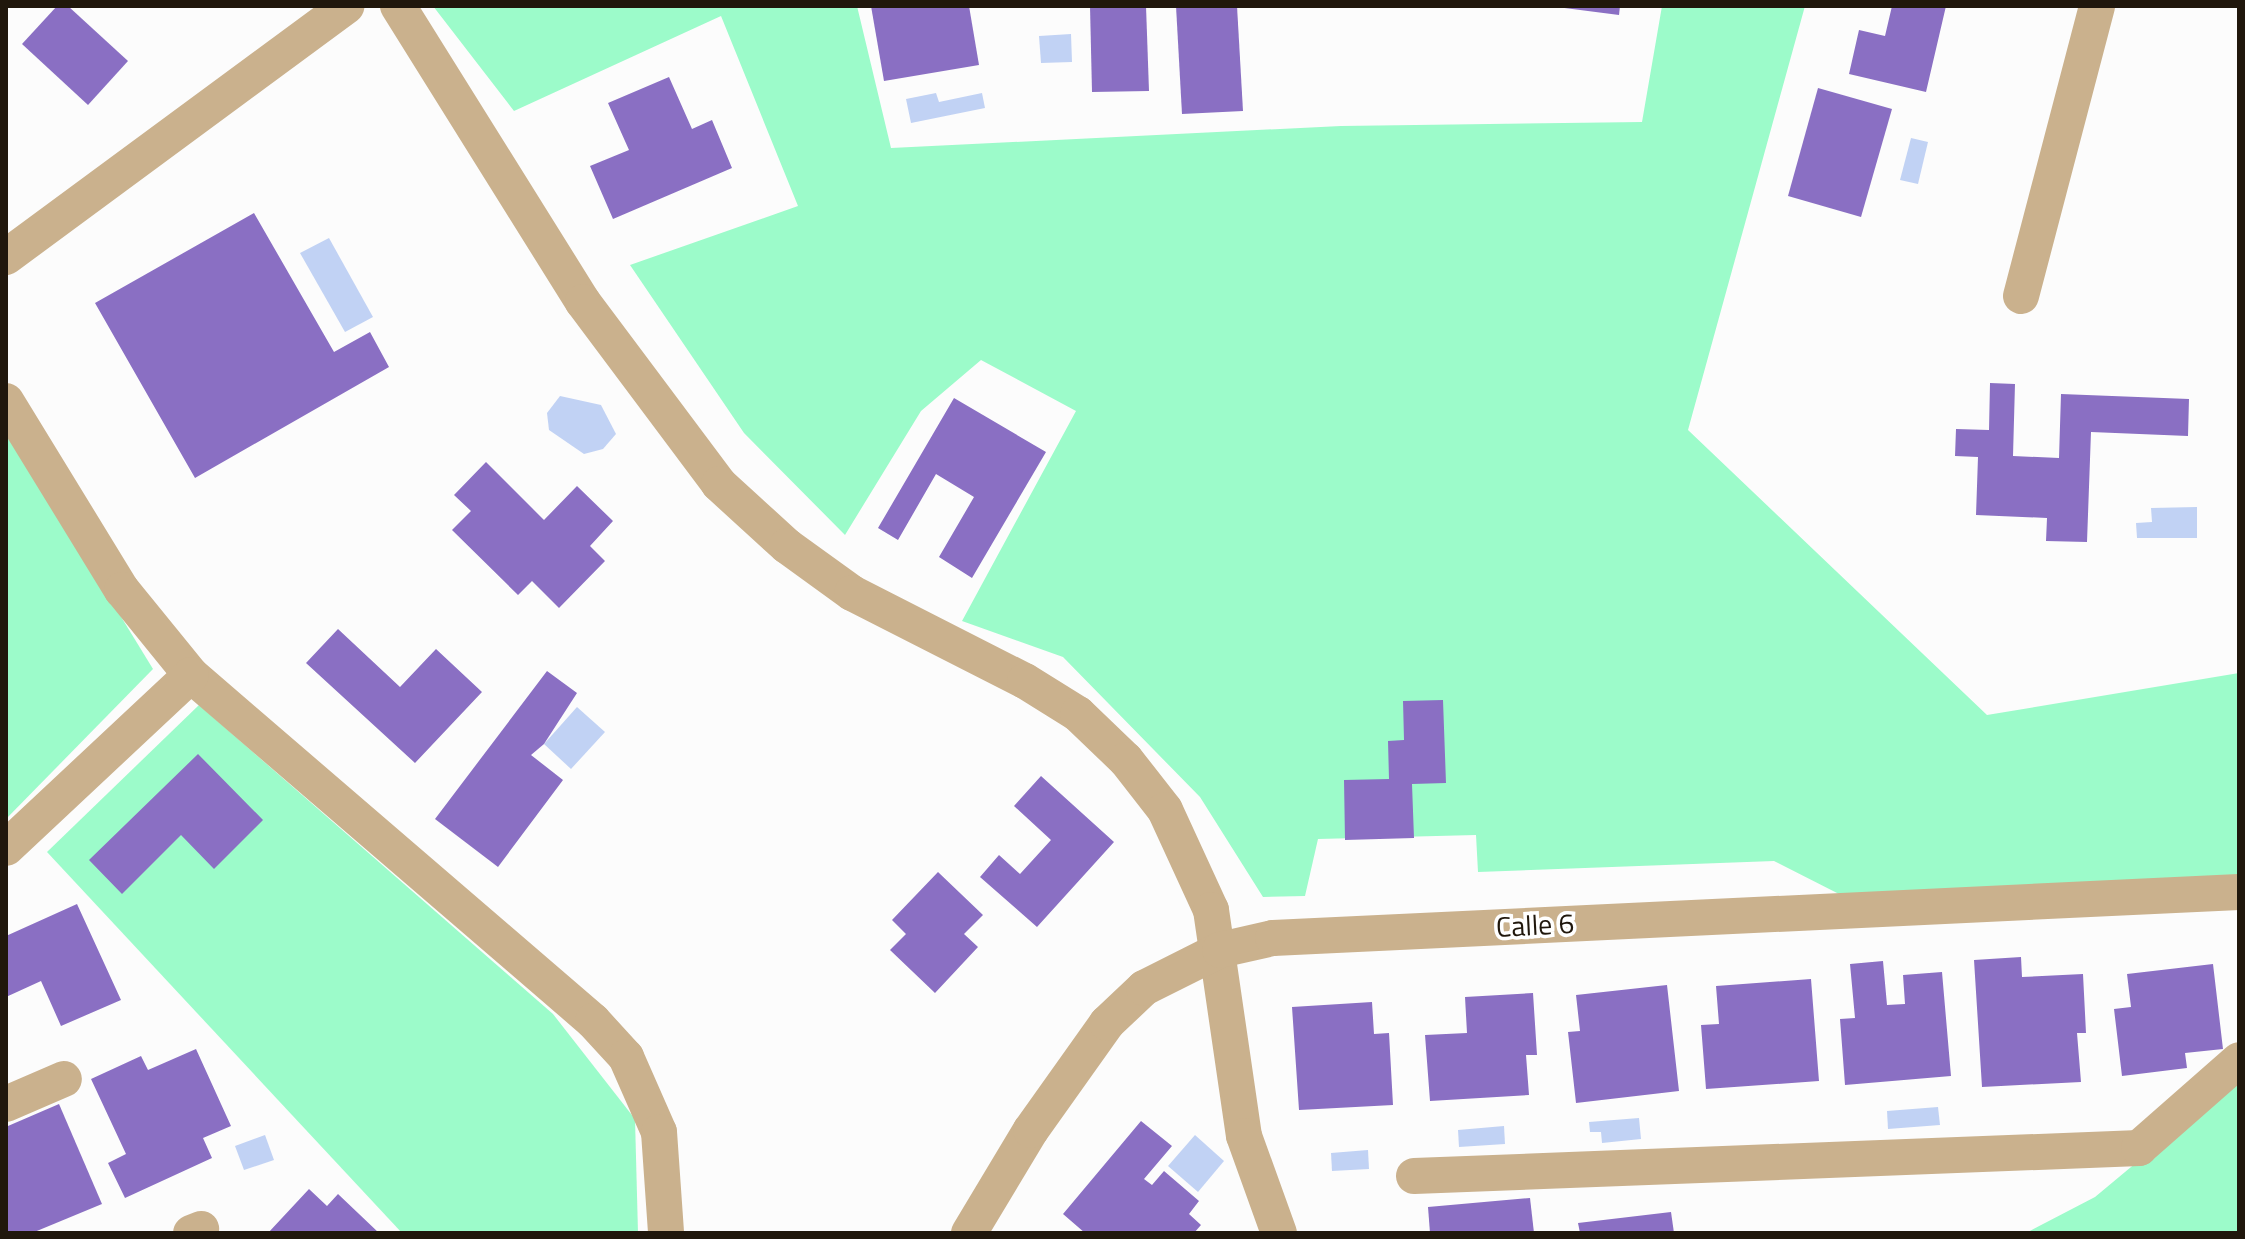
<!DOCTYPE html>
<html>
<head>
<meta charset="utf-8">
<style>
  body { margin:0 }
  #map { position:relative; width:2245px; height:1239px; overflow:hidden; background:#fcfcfc; font-family:"Titillium Web",sans-serif }
  div>[style] { position:absolute }
  [style*='--x'] { left:calc(var(--x)*1px); top:calc(var(--y)*1px); width:calc(var(--w)*1px); rotate:calc(var(--a)*1deg) }
  .green>* { inset:0; background:#9cfbca }
  .water>* { inset:0; background:#c1d2f4 }
  .building>* { inset:0; background:#8a6fc3 }
  .minor>* { height:36px; margin:-18px; padding:0 18px; transform-origin:18px; border-radius:18px; background:#cab18d }
  span { translate:-50% -50%; white-space:nowrap; text-align:center; line-height:1.15; -webkit-text-stroke:7px #fff; paint-order:stroke }
  .street-label { font-size:28px; color:#20170c }
  .frame { position:absolute; inset:0; border:8px solid #20170c; pointer-events:none }
</style>
</head>
<body>
<div id="map">
  <div class="green">
    <i style="clip-path:polygon(433px 6px,857px 6px,891px 148px,1341px 126px,1642px 122px,1662px 6px,1805px 6px,1688px 430px,1987px 715px,2239px 673px,2239px 876px,1841px 895px,1774px 861px,1478px 872px,1476px 835px,1318px 839px,1305px 896px,1263px 897px,1200px 797px,1063px 657px,962px 621px,1076px 411px,981px 360px,921px 411px,845px 535px,744px 433px,630px 265px,798px 206px,721px 16px,514px 111px)"></i>
    <i style="clip-path:polygon(6px 429px,153px 669px,6px 819px)"></i>
    <i style="clip-path:polygon(199px 705px,553px 1014px,635px 1119px,638px 1233px,402px 1233px,47px 852px)"></i>
    <i style="clip-path:polygon(2239px 1077px,2239px 1233px,2026px 1233px,2095px 1197px)"></i>
  </div>
  <div class="water">
    <i style="clip-path:polygon(1071px 34px,1072px 62px,1041px 63px,1039px 36px)"></i>
    <i style="clip-path:polygon(936px 93px,939px 102px,982px 93px,985px 108px,911px 123px,906px 99px)"></i>
    <i style="clip-path:polygon(1911px 138px,1928px 142px,1918px 184px,1900px 180px)"></i>
    <i style="clip-path:polygon(329px 238px,373px 317px,345px 332px,300px 253px)"></i>
    <i style="clip-path:polygon(560px 396px,601px 405px,616px 434px,603px 449px,584px 454px,549px 430px,547px 413px)"></i>
    <i style="clip-path:polygon(2197px 507px,2197px 538px,2137px 538px,2136px 523px,2152px 522px,2151px 508px)"></i>
    <i style="clip-path:polygon(577px 707px,605px 732px,571px 769px,544px 744px)"></i>
    <i style="clip-path:polygon(1938px 1107px,1940px 1125px,1888px 1129px,1887px 1111px)"></i>
    <i style="clip-path:polygon(1639px 1118px,1641px 1139px,1602px 1143px,1601px 1132px,1590px 1132px,1589px 1122px)"></i>
    <i style="clip-path:polygon(1504px 1126px,1505px 1144px,1459px 1147px,1458px 1130px)"></i>
    <i style="clip-path:polygon(265px 1135px,274px 1160px,244px 1170px,235px 1146px)"></i>
    <i style="clip-path:polygon(1195px 1135px,1224px 1161px,1198px 1192px,1168px 1166px)"></i>
    <i style="clip-path:polygon(1368px 1150px,1369px 1169px,1332px 1171px,1331px 1153px)"></i>
  </div>
  <div class="building">
    <i style="clip-path:polygon(57px 6px,68px 6px,128px 61px,88px 105px,22px 44px)"></i>
    <i style="clip-path:polygon(871px 6px,969px 6px,979px 65px,884px 81px)"></i>
    <i style="clip-path:polygon(1090px 6px,1146px 6px,1149px 91px,1092px 92px)"></i>
    <i style="clip-path:polygon(1176px 6px,1237px 6px,1243px 111px,1182px 114px)"></i>
    <i style="clip-path:polygon(1549px 6px,1620px 6px,1619px 15px)"></i>
    <i style="clip-path:polygon(1892px 6px,1946px 6px,1926px 92px,1849px 74px,1859px 30px,1885px 36px)"></i>
    <i style="clip-path:polygon(669px 77px,692px 129px,712px 120px,732px 168px,613px 219px,590px 166px,629px 150px,608px 103px)"></i>
    <i style="clip-path:polygon(1818px 88px,1892px 109px,1861px 217px,1788px 196px)"></i>
    <i style="clip-path:polygon(254px 213px,334px 352px,370px 332px,389px 367px,195px 478px,95px 303px)"></i>
    <i style="clip-path:polygon(1990px 383px,2015px 384px,2013px 456px,2059px 458px,2061px 394px,2189px 399px,2188px 436px,2091px 432px,2087px 542px,2046px 541px,2047px 518px,1976px 515px,1978px 457px,1955px 456px,1956px 429px,1989px 430px)"></i>
    <i style="clip-path:polygon(954px 398px,1046px 452px,972px 578px,939px 557px,974px 497px,936px 474px,898px 540px,878px 528px)"></i>
    <i style="clip-path:polygon(486px 462px,544px 520px,577px 486px,613px 521px,590px 546px,605px 561px,559px 608px,532px 581px,518px 595px,452px 530px,471px 511px,454px 495px)"></i>
    <i style="clip-path:polygon(338px 629px,400px 687px,436px 649px,482px 692px,415px 763px,306px 663px)"></i>
    <i style="clip-path:polygon(547px 671px,577px 693px,544px 744px,531px 755px,563px 780px,498px 867px,435px 819px)"></i>
    <i style="clip-path:polygon(1443px 700px,1446px 783px,1412px 784px,1414px 838px,1345px 840px,1344px 780px,1389px 779px,1388px 741px,1404px 740px,1403px 701px)"></i>
    <i style="clip-path:polygon(198px 754px,263px 820px,214px 869px,181px 835px,122px 894px,89px 860px)"></i>
    <i style="clip-path:polygon(1041px 776px,1114px 842px,1037px 927px,980px 877px,999px 855px,1020px 874px,1051px 840px,1014px 806px)"></i>
    <i style="clip-path:polygon(938px 872px,983px 915px,964px 934px,978px 947px,935px 993px,890px 950px,906px 934px,892px 920px)"></i>
    <i style="clip-path:polygon(77px 904px,121px 1000px,61px 1026px,41px 981px,6px 997px,6px 936px)"></i>
    <i style="clip-path:polygon(2021px 957px,2022px 977px,2083px 974px,2086px 1033px,2077px 1033px,2081px 1082px,1982px 1087px,1974px 960px)"></i>
    <i style="clip-path:polygon(1883px 961px,1887px 1005px,1905px 1004px,1903px 975px,1942px 972px,1951px 1076px,1845px 1085px,1840px 1019px,1855px 1018px,1850px 964px)"></i>
    <i style="clip-path:polygon(2213px 964px,2223px 1049px,2185px 1053px,2187px 1068px,2122px 1076px,2114px 1009px,2131px 1007px,2127px 974px)"></i>
    <i style="clip-path:polygon(1811px 979px,1819px 1081px,1706px 1089px,1701px 1025px,1719px 1024px,1716px 986px)"></i>
    <i style="clip-path:polygon(1667px 985px,1679px 1091px,1576px 1103px,1568px 1032px,1580px 1031px,1576px 995px)"></i>
    <i style="clip-path:polygon(1533px 993px,1537px 1055px,1526px 1055px,1529px 1095px,1430px 1101px,1425px 1035px,1467px 1033px,1465px 997px)"></i>
    <i style="clip-path:polygon(1372px 1002px,1374px 1034px,1389px 1033px,1393px 1105px,1299px 1110px,1292px 1007px)"></i>
    <i style="clip-path:polygon(196px 1049px,231px 1126px,203px 1138px,212px 1158px,125px 1198px,108px 1163px,126px 1154px,91px 1079px,141px 1056px,148px 1070px)"></i>
    <i style="clip-path:polygon(59px 1104px,102px 1204px,32px 1233px,6px 1233px,8px 1126px)"></i>
    <i style="clip-path:polygon(1141px 1121px,1172px 1146px,1144px 1179px,1152px 1185px,1164px 1171px,1199px 1201px,1189px 1214px,1201px 1225px,1194px 1233px,1085px 1233px,1063px 1214px)"></i>
    <i style="clip-path:polygon(309px 1189px,327px 1206px,338px 1194px,379px 1233px,268px 1233px)"></i>
    <i style="clip-path:polygon(1530px 1198px,1534px 1233px,1430px 1233px,1428px 1207px)"></i>
    <i style="clip-path:polygon(1671px 1212px,1674px 1233px,1580px 1233px,1578px 1223px)"></i>
  </div>
  <div class="minor">
    <i style="--x:398;--y:6;--w:349;--a:58"></i>
    <i style="--x:583;--y:302;--w:227;--a:53.2"></i>
    <i style="--x:719;--y:484;--w:92;--a:42.4"></i>
    <i style="--x:787;--y:546;--w:80;--a:35.9"></i>
    <i style="--x:852;--y:593;--w:194;--a:27"></i>
    <i style="--x:1025;--y:681;--w:62;--a:31.9"></i>
    <i style="--x:1078;--y:714;--w:66;--a:43.8"></i>
    <i style="--x:1126;--y:760;--w:63;--a:52"></i>
    <i style="--x:1165;--y:810;--w:110;--a:65.3"></i>
    <i style="--x:1211;--y:910;--w:228;--a:81.7"></i>
    <i style="--x:1244;--y:1136;--w:103;--a:70.2"></i>
    <i style="--x:6;--y:257;--w:423;--a:-36.4"></i>
    <i style="--x:2021;--y:296;--w:300;--a:-75.3"></i>
    <i style="--x:6;--y:401;--w:222;--a:58.5"></i>
    <i style="--x:122;--y:590;--w:109;--a:50.9"></i>
    <i style="--x:191;--y:675;--w:530;--a:40.72"></i>
    <i style="--x:593;--y:1021;--w:49;--a:47.5"></i>
    <i style="--x:626;--y:1057;--w:82;--a:66.3"></i>
    <i style="--x:659;--y:1132;--w:101;--a:86"></i>
    <i style="--x:6;--y:848;--w:253;--a:-43.1"></i>
    <i style="--x:6;--y:1104;--w:63;--a:-23.3"></i>
    <i style="--x:1414;--y:1176;--w:726;--a:-2.21"></i>
    <i style="--x:2139;--y:1148;--w:133;--a:-41.3"></i>
    <i style="--x:191;--y:1233;--w:11;--a:-22"></i>
    <i style="--x:969;--y:1233;--w:120;--a:-59"></i>
    <i style="--x:1031;--y:1130;--w:131;--a:-54.6"></i>
    <i style="--x:1107;--y:1023;--w:51;--a:-43.4"></i>
    <i style="--x:1144;--y:988;--w:85;--a:-26.6"></i>
    <i style="--x:1220;--y:950;--w:54;--a:-12.8"></i>
    <i style="--x:1273;--y:938;--w:967;--a:-2.73"></i>
  </div>
  <div class="street-label">
    <span style="left:1535px;top:925px;rotate:-3deg">Calle 6</span>
  </div>
  <div class="frame"></div>
</div>
</body>
</html>
